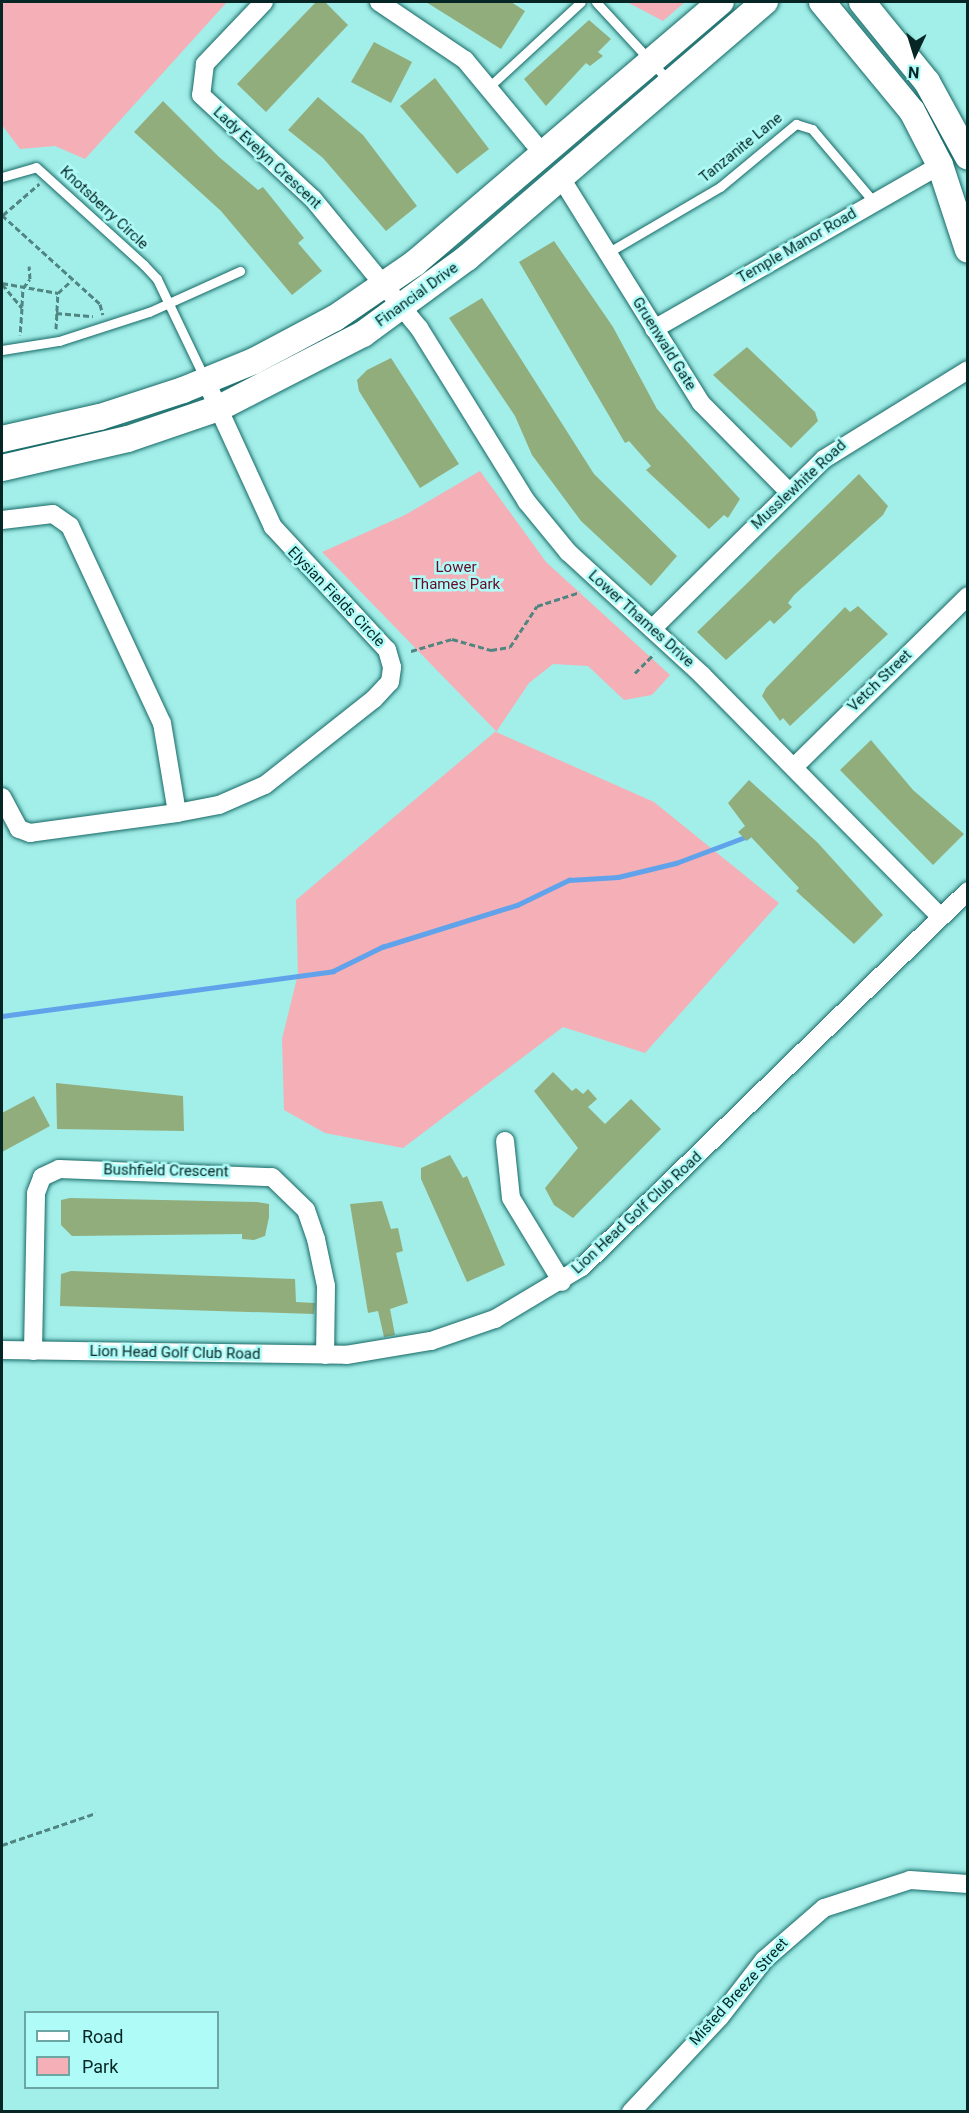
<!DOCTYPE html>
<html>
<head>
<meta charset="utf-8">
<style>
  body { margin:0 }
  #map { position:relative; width:969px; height:2113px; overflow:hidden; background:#a2eee9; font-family:Roboto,sans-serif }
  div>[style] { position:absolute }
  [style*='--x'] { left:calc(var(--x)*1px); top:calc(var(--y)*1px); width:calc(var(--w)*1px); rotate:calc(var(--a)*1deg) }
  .green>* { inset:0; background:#f5afb7 }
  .stream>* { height:4.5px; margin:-2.25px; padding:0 2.25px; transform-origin:2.25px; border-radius:2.25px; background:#60a3eb }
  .building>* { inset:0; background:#92ad7c }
  .path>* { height:3px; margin-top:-1.5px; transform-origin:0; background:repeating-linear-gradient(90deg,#508582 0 6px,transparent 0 9px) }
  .roads { filter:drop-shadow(0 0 2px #166966) drop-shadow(0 0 2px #166966) }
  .lane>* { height:9px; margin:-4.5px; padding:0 4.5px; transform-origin:4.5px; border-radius:4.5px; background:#fff }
  .street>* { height:18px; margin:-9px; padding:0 9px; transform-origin:9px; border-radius:9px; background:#fff }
  .secondary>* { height:26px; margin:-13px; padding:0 13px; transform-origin:13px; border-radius:13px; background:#fff }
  span { translate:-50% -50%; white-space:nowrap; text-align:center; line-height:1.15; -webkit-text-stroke:5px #affbf7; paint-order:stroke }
  .street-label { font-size:15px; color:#052625 }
  .park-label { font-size:15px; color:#690b26 }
  .frame { position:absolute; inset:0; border:3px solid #052625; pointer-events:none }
  .legend { position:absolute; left:24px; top:2011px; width:195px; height:78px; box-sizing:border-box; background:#affbf7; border:2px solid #6ba6a3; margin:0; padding:8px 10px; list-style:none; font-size:18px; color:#052625 }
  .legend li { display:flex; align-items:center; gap:12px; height:30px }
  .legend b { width:30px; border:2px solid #6ba6a3 }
  .north { position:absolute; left:885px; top:24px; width:60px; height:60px; -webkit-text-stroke:4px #affbf7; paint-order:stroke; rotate:184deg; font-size:16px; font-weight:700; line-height:24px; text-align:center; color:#052625 }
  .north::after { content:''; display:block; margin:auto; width:21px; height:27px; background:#052625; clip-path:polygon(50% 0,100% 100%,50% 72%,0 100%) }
</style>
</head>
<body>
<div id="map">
  <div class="green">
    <i style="clip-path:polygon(2px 2px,227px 2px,85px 159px,55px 146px,20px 149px,2px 125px)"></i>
    <i style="clip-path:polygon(627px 2px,685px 2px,663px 21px)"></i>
    <i style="clip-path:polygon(480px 471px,546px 562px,670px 675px,652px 695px,624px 700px,588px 666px,553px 664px,529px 683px,496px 732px,654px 802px,779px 903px,645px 1053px,563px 1027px,403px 1148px,325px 1133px,284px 1110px,282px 1039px,298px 974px,296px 900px,496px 731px,322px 552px,405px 515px)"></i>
  </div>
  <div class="stream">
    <i style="--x:2;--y:1016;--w:334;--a:-7.7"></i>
    <i style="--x:333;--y:971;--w:55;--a:-26.1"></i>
    <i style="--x:382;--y:947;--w:141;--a:-17.3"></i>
    <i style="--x:517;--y:905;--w:58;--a:-25.7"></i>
    <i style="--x:569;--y:880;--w:49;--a:-3.5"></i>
    <i style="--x:618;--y:877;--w:60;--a:-13.6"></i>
    <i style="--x:676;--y:863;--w:77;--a:-20.6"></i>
  </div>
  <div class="building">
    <i style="clip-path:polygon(316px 2px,325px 2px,348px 25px,266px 112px,237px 84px)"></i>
    <i style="clip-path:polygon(426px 2px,511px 2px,525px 11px,501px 49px)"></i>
    <i style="clip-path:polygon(589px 20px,611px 39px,598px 52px,603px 56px,590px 66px,586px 63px,546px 106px,524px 79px)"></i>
    <i style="clip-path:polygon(374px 42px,412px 62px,391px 103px,351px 82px)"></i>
    <i style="clip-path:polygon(435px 78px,489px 149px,457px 174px,400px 106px)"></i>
    <i style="clip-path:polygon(318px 97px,363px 135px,417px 206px,386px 231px,323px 158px,288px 130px)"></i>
    <i style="clip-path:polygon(163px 101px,219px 157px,258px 190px,263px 187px,304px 238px,298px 243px,322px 271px,292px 295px,221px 211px,134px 132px)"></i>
    <i style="clip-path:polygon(554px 241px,613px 327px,657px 409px,740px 499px,728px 518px,724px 515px,709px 529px,646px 470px,651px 466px,629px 441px,625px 443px,519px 262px)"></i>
    <i style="clip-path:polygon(482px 298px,594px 474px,677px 556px,651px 586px,581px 521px,532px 455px,515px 416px,449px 318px)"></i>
    <i style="clip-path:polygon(747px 347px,815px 412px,818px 421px,791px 448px,713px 375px)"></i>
    <i style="clip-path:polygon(391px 358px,459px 464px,420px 488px,359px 391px,357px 380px,367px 370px)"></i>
    <i style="clip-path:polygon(859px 474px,888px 506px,883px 515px,794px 595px,788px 603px,792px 607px,774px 624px,770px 620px,726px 660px,697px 632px)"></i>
    <i style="clip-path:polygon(858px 606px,888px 634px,790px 726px,783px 718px,780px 721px,762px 696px,766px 688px,845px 607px,850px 612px)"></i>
    <i style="clip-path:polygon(871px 740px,913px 790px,964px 834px,933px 865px,840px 770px)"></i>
    <i style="clip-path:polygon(749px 780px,818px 843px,883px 915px,854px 944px,796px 891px,799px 888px,751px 837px,747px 841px,738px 832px,745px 826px,728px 803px)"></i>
    <i style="clip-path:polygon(553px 1072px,572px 1091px,576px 1088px,583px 1094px,588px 1089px,597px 1099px,588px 1107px,605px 1124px,631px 1099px,661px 1129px,573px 1218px,554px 1205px,545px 1188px,578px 1148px,534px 1091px)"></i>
    <i style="clip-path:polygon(56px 1083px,183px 1096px,184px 1131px,57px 1129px)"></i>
    <i style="clip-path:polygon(34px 1096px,50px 1126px,2px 1152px,2px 1113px)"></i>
    <i style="clip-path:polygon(450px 1155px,463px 1178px,467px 1176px,505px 1265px,467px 1282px,421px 1179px,421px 1168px)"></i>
    <i style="clip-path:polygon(70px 1198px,257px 1202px,269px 1204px,269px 1217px,265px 1236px,254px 1240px,242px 1239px,242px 1234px,72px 1236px,61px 1225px,61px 1200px)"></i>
    <i style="clip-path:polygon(382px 1201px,391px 1229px,398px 1228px,403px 1251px,396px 1253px,408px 1303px,390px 1309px,395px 1335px,384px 1337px,378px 1311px,368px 1313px,350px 1204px)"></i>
    <i style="clip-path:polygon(71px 1271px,295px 1279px,296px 1302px,315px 1303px,314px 1314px,60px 1306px,61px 1274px)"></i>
  </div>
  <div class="path">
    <i style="--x:2;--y:215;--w:132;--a:42.2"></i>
    <i style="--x:100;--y:304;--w:11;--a:75"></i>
    <i style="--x:3;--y:215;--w:48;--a:-40.7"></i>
    <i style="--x:2;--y:283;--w:57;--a:10.1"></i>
    <i style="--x:2;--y:284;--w:31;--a:50"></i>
    <i style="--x:22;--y:308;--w:27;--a:94"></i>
    <i style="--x:23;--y:288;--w:11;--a:-52"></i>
    <i style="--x:30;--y:279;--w:13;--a:-94"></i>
    <i style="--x:22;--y:306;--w:17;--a:-87"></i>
    <i style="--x:56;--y:313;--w:37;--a:5"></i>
    <i style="--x:56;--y:329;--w:36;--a:-87"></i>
    <i style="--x:58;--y:293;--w:18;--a:-43"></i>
    <i style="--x:411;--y:651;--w:43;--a:-16.3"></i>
    <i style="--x:452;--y:639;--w:41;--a:15.8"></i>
    <i style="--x:491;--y:650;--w:19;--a:-9"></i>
    <i style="--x:510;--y:647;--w:49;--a:-56.6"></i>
    <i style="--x:537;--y:606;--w:45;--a:-18"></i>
    <i style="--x:635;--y:673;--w:27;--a:-45"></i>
    <i style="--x:2;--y:1845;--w:99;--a:-18.8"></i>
  </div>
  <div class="roads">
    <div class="lane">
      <i style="--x:596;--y:2;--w:108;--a:47.3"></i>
      <i style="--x:491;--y:85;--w:122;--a:-42.7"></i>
      <i style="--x:2;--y:177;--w:35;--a:-16"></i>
      <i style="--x:36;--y:167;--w:146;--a:42.2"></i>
      <i style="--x:144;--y:265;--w:19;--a:47"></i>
      <i style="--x:157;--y:279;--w:111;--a:64.4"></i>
      <i style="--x:607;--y:253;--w:131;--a:-30.3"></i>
      <i style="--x:720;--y:187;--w:99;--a:-39.7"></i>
      <i style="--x:796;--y:124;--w:17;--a:17"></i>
      <i style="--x:812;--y:129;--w:96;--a:49.7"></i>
      <i style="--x:2;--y:350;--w:58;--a:-9"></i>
      <i style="--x:59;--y:341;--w:95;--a:-17.9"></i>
      <i style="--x:149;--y:312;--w:100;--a:-24.3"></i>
    </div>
    <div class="street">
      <i style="--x:264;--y:2;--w:86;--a:133.6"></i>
      <i style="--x:205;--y:64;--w:31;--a:97"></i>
      <i style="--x:201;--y:95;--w:153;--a:42.9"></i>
      <i style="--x:313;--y:199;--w:167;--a:50.6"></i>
      <i style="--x:419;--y:328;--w:205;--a:58.2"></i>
      <i style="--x:527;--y:502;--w:65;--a:50.6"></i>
      <i style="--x:568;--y:552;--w:182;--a:42.5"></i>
      <i style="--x:702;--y:675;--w:340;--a:45.4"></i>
      <i style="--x:379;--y:2;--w:104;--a:34"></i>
      <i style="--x:465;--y:60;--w:124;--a:50.3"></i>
      <i style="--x:561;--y:178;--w:265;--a:58.1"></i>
      <i style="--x:701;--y:403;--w:125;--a:45.3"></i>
      <i style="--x:654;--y:329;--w:330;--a:-29.8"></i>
      <i style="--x:2;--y:520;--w:51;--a:-6.7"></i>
      <i style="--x:53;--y:514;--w:21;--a:35"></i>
      <i style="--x:70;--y:526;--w:217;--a:65"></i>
      <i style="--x:162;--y:723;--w:91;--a:80.5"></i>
      <i style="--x:177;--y:813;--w:148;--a:172.3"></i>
      <i style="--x:30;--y:833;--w:12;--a:-160"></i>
      <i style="--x:19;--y:829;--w:36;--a:-118"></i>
      <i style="--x:652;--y:629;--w:242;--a:-44.7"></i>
      <i style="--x:824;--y:459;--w:169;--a:-31.7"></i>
      <i style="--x:794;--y:767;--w:244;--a:-44.5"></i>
      <i style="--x:177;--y:813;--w:43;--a:-10.8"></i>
      <i style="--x:219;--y:805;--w:50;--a:-23.5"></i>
      <i style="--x:265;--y:785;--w:139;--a:-38.3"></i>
      <i style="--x:374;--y:699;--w:23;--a:-47"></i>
      <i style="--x:390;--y:682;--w:15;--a:-82"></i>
      <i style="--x:392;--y:667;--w:18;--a:-106"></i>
      <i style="--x:387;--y:650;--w:168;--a:-132.8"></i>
      <i style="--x:273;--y:527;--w:161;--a:-114.7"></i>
      <i style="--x:505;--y:1141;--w:57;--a:84"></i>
      <i style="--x:511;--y:1198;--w:98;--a:58.7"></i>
      <i style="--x:2;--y:1350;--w:344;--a:0.8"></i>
      <i style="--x:346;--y:1355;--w:86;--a:-9.4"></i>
      <i style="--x:431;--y:1341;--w:68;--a:-19"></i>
      <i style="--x:495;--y:1319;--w:101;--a:-30.9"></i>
      <i style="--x:582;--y:1267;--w:539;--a:-44.25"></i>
      <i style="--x:33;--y:1351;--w:158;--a:-88.9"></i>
      <i style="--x:36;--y:1193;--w:17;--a:-69"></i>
      <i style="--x:42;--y:1177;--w:19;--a:-25"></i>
      <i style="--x:59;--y:1169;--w:213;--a:2.2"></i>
      <i style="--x:272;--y:1177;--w:47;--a:44.1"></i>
      <i style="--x:306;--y:1210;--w:31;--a:71"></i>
      <i style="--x:316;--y:1239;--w:48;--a:78"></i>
      <i style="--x:326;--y:1286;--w:69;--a:90.8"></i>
      <i style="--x:631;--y:2112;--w:130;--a:-46.9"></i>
      <i style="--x:720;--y:2017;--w:72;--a:-52.3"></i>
      <i style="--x:764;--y:1960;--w:79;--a:-40.9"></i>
      <i style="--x:824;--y:1908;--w:90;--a:-18"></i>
      <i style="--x:910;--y:1880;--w:58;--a:3.9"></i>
    </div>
    <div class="secondary">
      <i style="--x:822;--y:2;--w:141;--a:50.5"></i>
      <i style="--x:912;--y:111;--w:61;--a:62.6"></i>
      <i style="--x:940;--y:165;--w:89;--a:71.8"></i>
      <i style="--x:862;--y:2;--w:103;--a:50.9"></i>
      <i style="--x:927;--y:82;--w:85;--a:61.3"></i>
      <i style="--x:2;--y:439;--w:100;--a:-12.7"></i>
      <i style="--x:100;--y:417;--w:87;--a:-18"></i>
      <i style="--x:183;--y:390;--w:77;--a:-22.2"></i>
      <i style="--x:254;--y:361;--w:92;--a:-28"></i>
      <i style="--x:335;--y:318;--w:97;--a:-34.5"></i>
      <i style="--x:415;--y:263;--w:402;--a:-40.5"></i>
      <i style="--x:2;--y:468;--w:129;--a:-13"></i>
      <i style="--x:128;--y:439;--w:96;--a:-18.8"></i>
      <i style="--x:219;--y:408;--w:162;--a:-27.2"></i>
      <i style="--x:363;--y:334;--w:129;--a:-36.2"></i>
      <i style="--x:467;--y:258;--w:393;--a:-40.7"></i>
    </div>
  </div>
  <div class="street-label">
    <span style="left:741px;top:148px;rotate:-39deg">Tanzanite Lane</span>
    <span style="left:267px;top:158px;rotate:43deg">Lady Evelyn Crescent</span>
    <span style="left:104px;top:208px;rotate:43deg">Knotsberry Circle</span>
    <span style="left:797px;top:246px;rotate:-30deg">Temple Manor Road</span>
    <span style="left:417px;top:295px;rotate:-36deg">Financial Drive</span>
    <span style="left:664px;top:344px;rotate:58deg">Gruenwald Gate</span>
    <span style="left:799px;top:485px;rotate:-43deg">Musslewhite Road</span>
    <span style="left:336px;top:597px;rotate:46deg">Elysian Fields Circle</span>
    <span style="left:641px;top:619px;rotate:42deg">Lower Thames Drive</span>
    <span style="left:880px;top:681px;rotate:-44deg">Vetch Street</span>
    <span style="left:166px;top:1171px;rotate:1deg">Bushfield Crescent</span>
    <span style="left:637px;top:1213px;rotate:-43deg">Lion Head Golf Club Road</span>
    <span style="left:175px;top:1353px;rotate:1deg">Lion Head Golf Club Road</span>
    <span style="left:739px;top:1992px;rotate:-48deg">Misted Breeze Street</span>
  </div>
  <div class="park-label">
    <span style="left:456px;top:576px">Lower<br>Thames Park</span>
  </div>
  <div class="frame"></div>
  <ul class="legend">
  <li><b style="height:8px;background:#fff"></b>Road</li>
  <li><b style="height:16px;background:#f5afb7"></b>Park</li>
  </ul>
  <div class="north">N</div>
</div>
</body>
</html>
